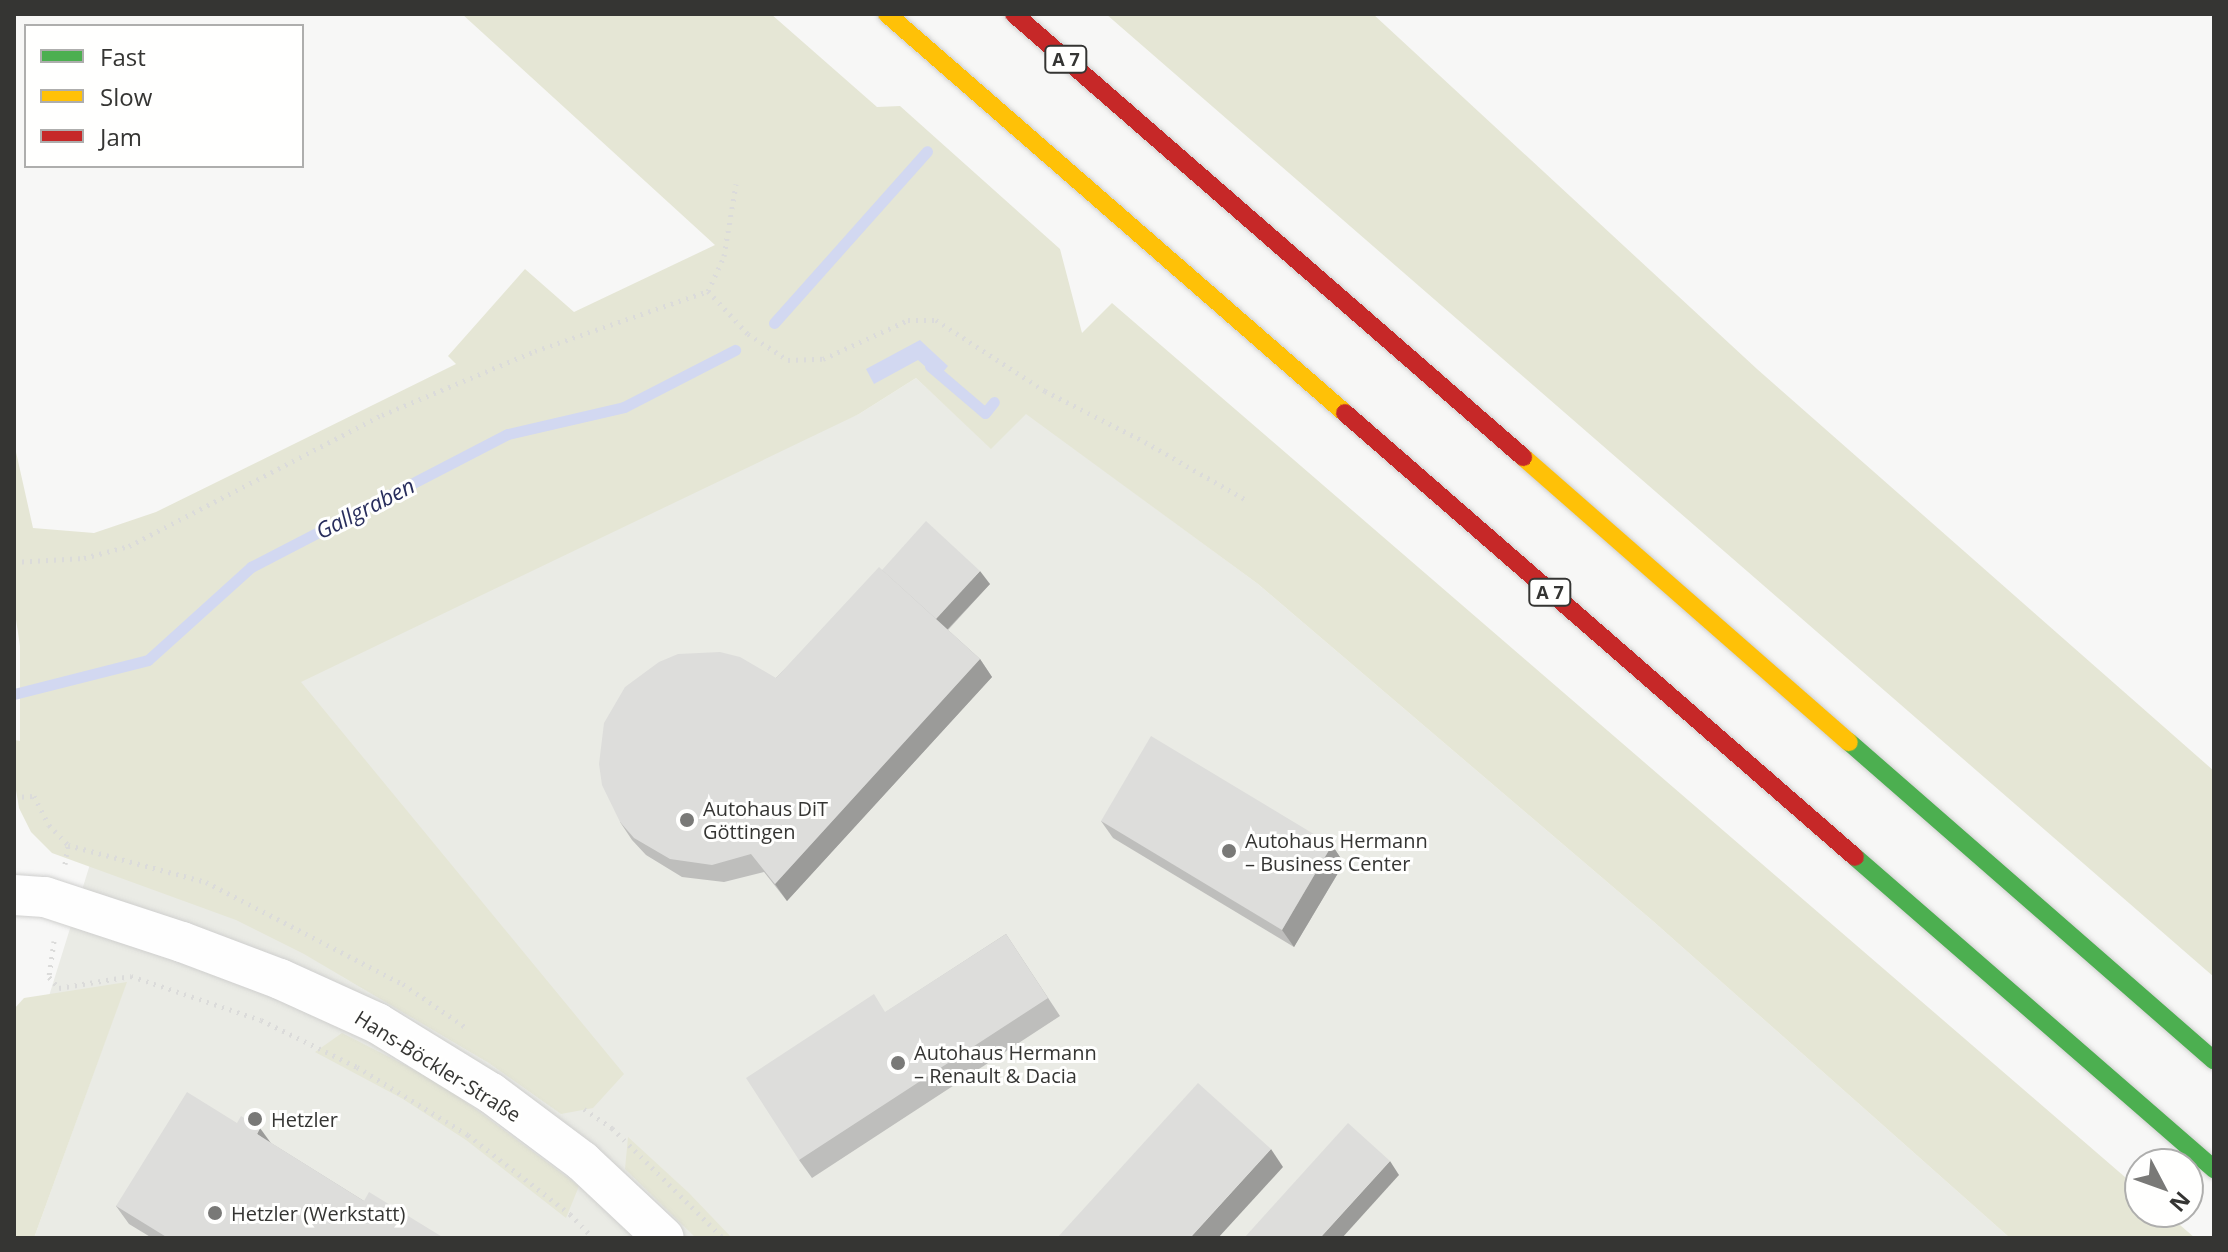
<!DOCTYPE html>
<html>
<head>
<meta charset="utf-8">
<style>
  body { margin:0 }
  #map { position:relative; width:2228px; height:1252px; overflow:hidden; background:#f7f7f6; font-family:"Open Sans",sans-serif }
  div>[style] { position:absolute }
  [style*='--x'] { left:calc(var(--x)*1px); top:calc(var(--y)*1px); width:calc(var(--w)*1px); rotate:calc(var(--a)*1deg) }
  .built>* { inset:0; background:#eaebe5 }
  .green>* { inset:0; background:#e5e6d5 }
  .water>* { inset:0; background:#d2d8f1 }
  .stream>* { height:11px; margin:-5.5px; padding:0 5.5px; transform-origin:5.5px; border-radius:5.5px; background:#d2d8f1 }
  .path>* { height:5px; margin-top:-2.5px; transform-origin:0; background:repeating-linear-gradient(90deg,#dbdbda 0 2px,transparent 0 8px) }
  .roads { filter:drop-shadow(0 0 2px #cfcfce) drop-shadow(0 0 2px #cfcfce) }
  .street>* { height:40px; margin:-20px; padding:0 20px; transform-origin:20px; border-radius:20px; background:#fefefe }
  .fast>* { height:18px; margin:-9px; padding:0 9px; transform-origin:9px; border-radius:9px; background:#4caf50 }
  .slow>* { height:18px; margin:-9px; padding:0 9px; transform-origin:9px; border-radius:9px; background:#ffc107 }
  .jam>* { height:18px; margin:-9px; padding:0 9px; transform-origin:9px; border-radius:9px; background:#c62828 }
  .wall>* { inset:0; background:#bebebc }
  .shaded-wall>* { inset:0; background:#9b9b99 }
  .building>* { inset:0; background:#dddddb }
  .dots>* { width:22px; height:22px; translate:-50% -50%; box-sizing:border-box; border:4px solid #fffffe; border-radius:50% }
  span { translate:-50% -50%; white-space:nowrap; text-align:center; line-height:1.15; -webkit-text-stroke:6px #fffffe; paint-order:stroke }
  .shield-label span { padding:2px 6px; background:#fffffe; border:2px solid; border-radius:6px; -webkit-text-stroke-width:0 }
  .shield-label { font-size:18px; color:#353533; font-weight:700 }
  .poi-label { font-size:20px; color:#353533 }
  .left { translate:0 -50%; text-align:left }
  .street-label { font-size:20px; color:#353533 }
  .water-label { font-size:22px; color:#272d5c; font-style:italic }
  .frame { position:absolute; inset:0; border:16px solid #353533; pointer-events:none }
  .legend { position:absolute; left:24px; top:24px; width:280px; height:144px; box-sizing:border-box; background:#fffffe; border:2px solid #aeaead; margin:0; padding:10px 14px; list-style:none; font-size:24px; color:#353533 }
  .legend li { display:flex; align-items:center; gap:16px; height:40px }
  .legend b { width:40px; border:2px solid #aeaead }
  .north { position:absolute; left:2124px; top:1148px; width:80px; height:80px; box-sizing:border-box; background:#fffffe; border:2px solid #aeaead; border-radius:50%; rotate:131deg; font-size:22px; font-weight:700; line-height:32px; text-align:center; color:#353533 }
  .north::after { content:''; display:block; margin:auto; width:28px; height:36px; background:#797977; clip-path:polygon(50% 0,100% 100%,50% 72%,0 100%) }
</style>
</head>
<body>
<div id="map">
  <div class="built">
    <i style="clip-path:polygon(916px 378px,991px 448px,1026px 413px,1258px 584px,1654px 922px,2010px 1238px,34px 1238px,126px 983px,49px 996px,148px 678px,859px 414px)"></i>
  </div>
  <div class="green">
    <i style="clip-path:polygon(462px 14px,771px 14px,877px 107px,900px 106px,1060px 249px,1082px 333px,1112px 303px,2140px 1190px,2140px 1212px,2165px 1212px,2195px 1238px,2010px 1238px,1654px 922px,1258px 584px,1026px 414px,991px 449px,916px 378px,859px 414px,301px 682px,624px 1074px,593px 1108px,561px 1114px,489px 1063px,304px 954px,236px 920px,52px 853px,31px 832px,19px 808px,15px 784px,15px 740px,20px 741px,20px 646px,14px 606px,14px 443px,33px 528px,94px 533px,156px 512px,456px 364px,448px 356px,525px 269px,574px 312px,715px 245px)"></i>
    <i style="clip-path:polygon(1106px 14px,1373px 14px,1757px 369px,2214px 771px,2214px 977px)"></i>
    <i style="clip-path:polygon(127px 982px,34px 1238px,14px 1238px,14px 1009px,24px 998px)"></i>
    <i style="clip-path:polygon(342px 1033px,440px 1083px,579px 1186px,566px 1218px,466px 1140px,403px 1099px,315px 1052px)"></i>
    <i style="clip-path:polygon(628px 1137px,689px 1193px,732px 1238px,696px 1238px,625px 1169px)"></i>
  </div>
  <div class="water">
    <i style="clip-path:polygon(920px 340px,948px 366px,938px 378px,918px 360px,874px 384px,866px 369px)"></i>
  </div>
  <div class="stream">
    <i style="--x:774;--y:323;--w:230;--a:-48.3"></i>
    <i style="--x:930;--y:366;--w:72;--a:40.5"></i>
    <i style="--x:985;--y:413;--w:14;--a:-51"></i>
    <i style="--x:14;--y:694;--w:138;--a:-14.2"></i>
    <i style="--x:148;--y:660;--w:139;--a:-42.1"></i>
    <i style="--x:251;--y:567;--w:289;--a:-27.4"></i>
    <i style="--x:508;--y:434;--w:119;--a:-13.1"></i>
    <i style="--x:624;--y:407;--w:125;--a:-27.2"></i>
  </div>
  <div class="path">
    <i style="--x:708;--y:291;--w:38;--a:-65"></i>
    <i style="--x:724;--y:256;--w:73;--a:-80.5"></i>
    <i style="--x:14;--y:562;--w:70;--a:-3.3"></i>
    <i style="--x:84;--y:558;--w:47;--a:-14.9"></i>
    <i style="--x:129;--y:546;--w:285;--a:-27.4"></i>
    <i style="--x:382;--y:415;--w:166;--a:-22.7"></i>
    <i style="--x:535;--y:351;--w:183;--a:-19.1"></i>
    <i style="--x:708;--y:291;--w:59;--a:47.1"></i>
    <i style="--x:748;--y:334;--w:48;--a:33"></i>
    <i style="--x:788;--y:360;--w:35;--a:-2"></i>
    <i style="--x:823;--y:359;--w:94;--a:-24.6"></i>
    <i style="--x:908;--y:320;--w:28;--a:0"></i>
    <i style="--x:936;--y:320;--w:130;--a:33.1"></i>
    <i style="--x:1045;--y:391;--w:112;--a:27"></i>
    <i style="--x:1145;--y:442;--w:119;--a:29.8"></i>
    <i style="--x:14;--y:797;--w:20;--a:-3"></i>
    <i style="--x:34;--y:796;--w:33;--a:63"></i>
    <i style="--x:49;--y:825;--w:28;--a:46"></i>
    <i style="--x:68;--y:845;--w:143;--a:15"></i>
    <i style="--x:206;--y:882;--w:222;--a:27.4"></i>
    <i style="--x:403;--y:984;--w:79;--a:34.7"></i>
    <i style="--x:65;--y:864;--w:19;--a:-81"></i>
    <i style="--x:54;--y:941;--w:36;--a:98"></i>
    <i style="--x:49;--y:977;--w:15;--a:48"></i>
    <i style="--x:59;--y:988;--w:73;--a:-9.5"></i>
    <i style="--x:131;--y:976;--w:137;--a:18.7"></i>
    <i style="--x:261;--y:1020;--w:107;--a:26.1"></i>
    <i style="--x:357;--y:1067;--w:130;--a:31.5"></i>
    <i style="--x:468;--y:1135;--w:129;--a:37.8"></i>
    <i style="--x:570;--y:1214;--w:33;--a:46"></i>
    <i style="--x:584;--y:1109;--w:34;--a:34"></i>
    <i style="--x:612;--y:1128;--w:156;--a:44.7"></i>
  </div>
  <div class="roads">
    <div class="street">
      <i style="--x:14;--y:895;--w:31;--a:4"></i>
      <i style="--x:45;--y:897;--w:144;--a:18.2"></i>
      <i style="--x:182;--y:942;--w:105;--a:20.7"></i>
      <i style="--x:280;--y:979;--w:107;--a:24.4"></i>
      <i style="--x:377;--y:1023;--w:134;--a:31.6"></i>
      <i style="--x:491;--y:1093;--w:114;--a:36.8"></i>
      <i style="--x:582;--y:1161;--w:112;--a:43.2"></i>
    </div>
    <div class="fast">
      <i style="--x:1849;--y:742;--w:484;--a:41.1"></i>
      <i style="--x:1855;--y:857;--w:476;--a:41"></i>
    </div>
    <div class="slow">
      <i style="--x:887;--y:14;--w:607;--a:41.06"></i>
      <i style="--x:1523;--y:457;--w:433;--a:41.2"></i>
    </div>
    <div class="jam">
      <i style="--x:1014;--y:14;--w:675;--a:41.03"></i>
      <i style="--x:1345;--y:413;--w:676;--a:41.04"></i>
    </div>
  </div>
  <div class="wall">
    <i style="clip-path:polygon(882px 570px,990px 584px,948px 630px,980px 659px,992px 677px,787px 901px,764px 872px,724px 882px,682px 877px,646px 855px,632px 840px,620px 822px,776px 678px)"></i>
    <i style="clip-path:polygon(1101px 821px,1332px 845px,1344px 863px,1294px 947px,1113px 838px)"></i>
    <i style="clip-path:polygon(1006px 934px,1060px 1016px,812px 1178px,799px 1160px,886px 1012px)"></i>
    <i style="clip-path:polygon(271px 1143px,364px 1201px,444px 1238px,152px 1238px,129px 1224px,116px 1206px)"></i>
  </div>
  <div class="shaded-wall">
    <i style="clip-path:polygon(980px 571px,990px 584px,944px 633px,935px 620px)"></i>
    <i style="clip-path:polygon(980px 659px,992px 677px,787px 901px,775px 884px)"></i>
    <i style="clip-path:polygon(1332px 845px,1344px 863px,1294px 947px,1282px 930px)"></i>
    <i style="clip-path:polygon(260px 1128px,273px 1146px,257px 1134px)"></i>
    <i style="clip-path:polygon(1271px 1149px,1283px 1167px,1218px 1238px,1190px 1238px)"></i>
    <i style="clip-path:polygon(1390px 1161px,1399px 1175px,1342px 1238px,1320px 1238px)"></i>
  </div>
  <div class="building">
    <i style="clip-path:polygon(926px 521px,980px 571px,936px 619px,882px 570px)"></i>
    <i style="clip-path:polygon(879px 567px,980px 659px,775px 884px,751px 854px,712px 865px,670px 859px,634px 838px,620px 822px,602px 785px,599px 764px,604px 723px,625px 687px,659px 662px,678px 654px,720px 652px,740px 657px,776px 678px)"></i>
    <i style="clip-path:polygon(1151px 736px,1332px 845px,1282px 930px,1101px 821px)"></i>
    <i style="clip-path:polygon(1006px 934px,1048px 998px,799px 1160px,746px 1078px,874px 994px,885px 1012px)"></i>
    <i style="clip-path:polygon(1198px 1083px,1271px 1149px,1190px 1238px,1057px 1238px)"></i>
    <i style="clip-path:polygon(187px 1092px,237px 1123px,241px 1116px,260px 1128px,257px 1134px,364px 1201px,369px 1192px,444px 1238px,168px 1238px,116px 1206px)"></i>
    <i style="clip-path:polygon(1348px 1123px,1390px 1161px,1320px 1238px,1244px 1238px)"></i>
  </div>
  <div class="dots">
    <i style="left:687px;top:820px;background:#797977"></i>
    <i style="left:1229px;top:851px;background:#797977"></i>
    <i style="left:898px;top:1063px;background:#797977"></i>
    <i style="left:255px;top:1119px;background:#797977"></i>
    <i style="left:215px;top:1213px;background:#797977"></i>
  </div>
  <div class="shield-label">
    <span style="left:1066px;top:59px">A 7</span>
    <span style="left:1550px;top:592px">A 7</span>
  </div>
  <div class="poi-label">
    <span class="left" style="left:703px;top:820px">Autohaus DiT<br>Göttingen</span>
    <span class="left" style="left:1245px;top:852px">Autohaus Hermann<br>– Business Center</span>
    <span class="left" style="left:914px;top:1064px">Autohaus Hermann<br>– Renault &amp; Dacia</span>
    <span class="left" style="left:271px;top:1119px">Hetzler</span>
    <span class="left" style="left:231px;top:1213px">Hetzler (Werkstatt)</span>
  </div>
  <div class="street-label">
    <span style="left:438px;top:1066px;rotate:32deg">Hans-Böckler-Straße</span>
  </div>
  <div class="water-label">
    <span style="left:365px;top:508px;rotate:-27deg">Gallgraben</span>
  </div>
  <div class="frame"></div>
  <ul class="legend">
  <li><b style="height:10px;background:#4caf50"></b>Fast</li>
  <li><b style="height:10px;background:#ffc107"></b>Slow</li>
  <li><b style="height:10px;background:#c62828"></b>Jam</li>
  </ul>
  <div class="north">N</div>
</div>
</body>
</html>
